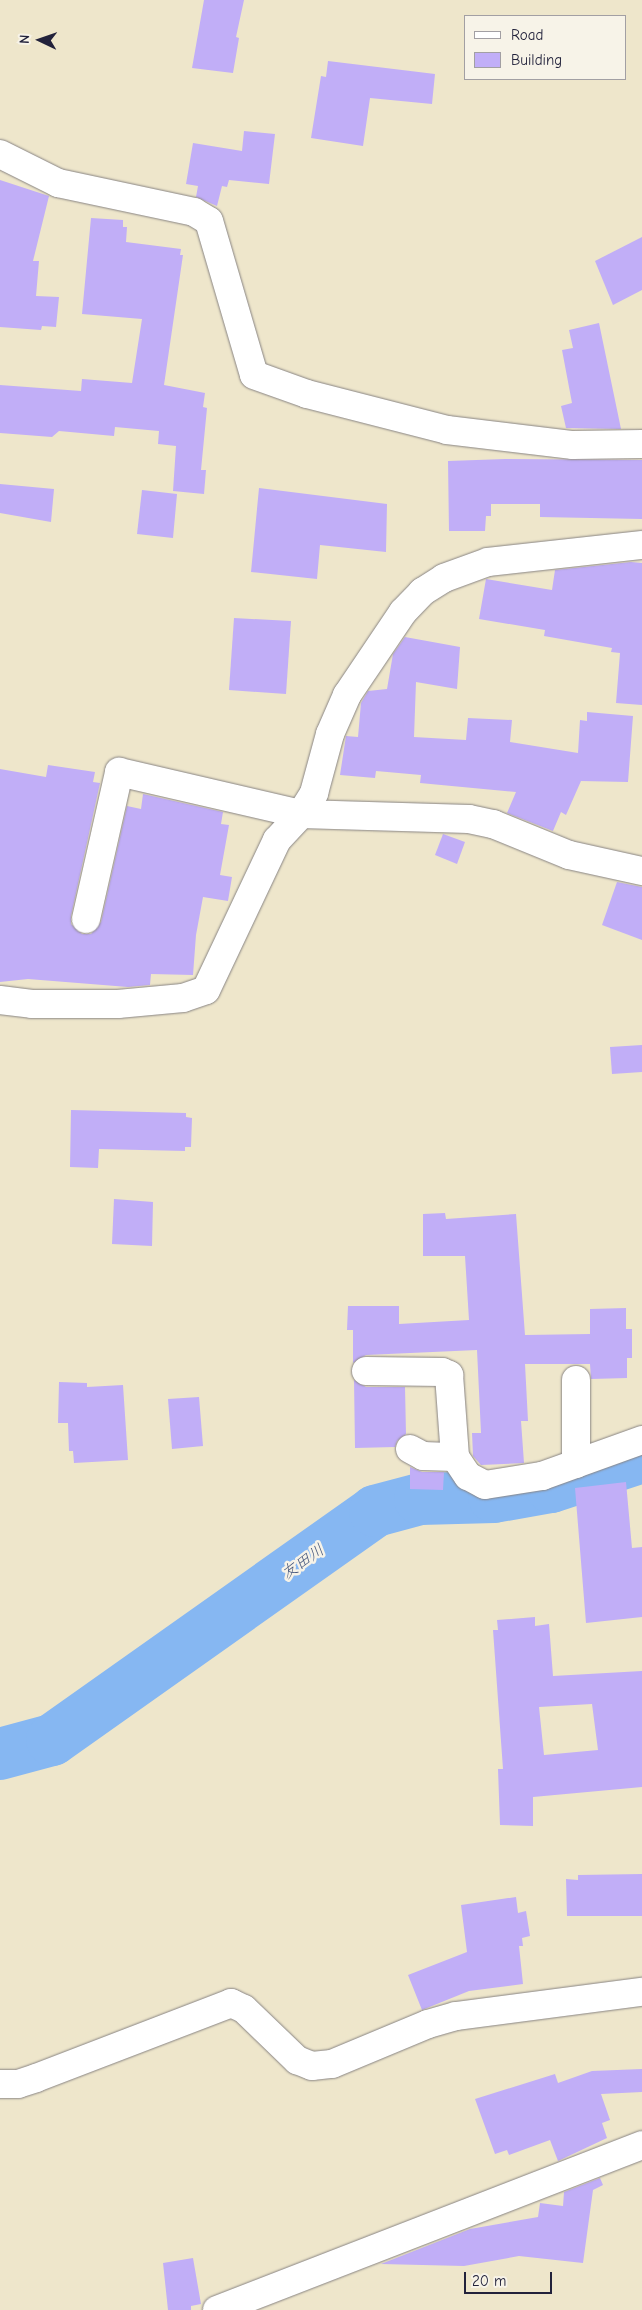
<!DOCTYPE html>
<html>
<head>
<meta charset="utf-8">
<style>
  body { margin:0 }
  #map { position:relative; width:642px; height:2310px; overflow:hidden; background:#eee6cb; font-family:"Comic Neue","Klee One",sans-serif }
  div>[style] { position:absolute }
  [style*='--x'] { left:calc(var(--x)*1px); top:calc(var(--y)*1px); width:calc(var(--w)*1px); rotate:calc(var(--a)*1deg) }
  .river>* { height:52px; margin:-26px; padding:0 26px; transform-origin:26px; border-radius:26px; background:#86b7f2 }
  .building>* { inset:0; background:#c1aef7 }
  .roads { filter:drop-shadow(0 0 1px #888483) drop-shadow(0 0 1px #888483) }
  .street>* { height:28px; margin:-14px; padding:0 14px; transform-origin:14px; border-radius:14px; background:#fff }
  span { translate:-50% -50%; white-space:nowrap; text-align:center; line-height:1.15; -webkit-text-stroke:5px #f7f3e8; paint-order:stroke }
  .water-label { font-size:16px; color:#45567b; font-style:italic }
  .legend { position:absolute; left:464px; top:15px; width:162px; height:65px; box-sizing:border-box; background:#f7f3e8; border:1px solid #a29fa3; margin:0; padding:6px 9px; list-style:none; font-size:15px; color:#22223b }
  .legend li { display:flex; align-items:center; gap:10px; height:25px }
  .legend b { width:25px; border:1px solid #a29fa3 }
  .north { position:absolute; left:15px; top:15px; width:50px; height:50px; -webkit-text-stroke:4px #f7f3e8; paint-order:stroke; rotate:273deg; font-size:14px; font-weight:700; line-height:20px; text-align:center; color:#22223b }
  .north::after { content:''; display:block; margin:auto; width:18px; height:22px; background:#22223b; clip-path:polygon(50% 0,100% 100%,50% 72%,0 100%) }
  .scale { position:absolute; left:464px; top:2272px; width:88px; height:22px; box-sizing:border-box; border:2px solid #22223b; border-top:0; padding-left:6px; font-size:15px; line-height:18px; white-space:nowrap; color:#22223b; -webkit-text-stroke:4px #f7f3e8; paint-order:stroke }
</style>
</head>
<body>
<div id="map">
  <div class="river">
    <i style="--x:0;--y:1754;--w:54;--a:-15.1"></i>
    <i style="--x:52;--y:1740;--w:396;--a:-35.3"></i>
    <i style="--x:375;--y:1511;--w:47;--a:-14.9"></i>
    <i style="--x:420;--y:1499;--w:74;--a:-1.5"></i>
    <i style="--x:494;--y:1497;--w:58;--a:-10"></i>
    <i style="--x:551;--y:1487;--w:96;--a:-18.2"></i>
  </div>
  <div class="building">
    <i style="clip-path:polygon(204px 0,244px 0,236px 37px,239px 38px,233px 73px,192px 68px)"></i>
    <i style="clip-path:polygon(328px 61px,435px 74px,432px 104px,370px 98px,363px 146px,311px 138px,321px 76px,326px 77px)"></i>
    <i style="clip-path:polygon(244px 131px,275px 134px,269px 184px,229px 180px,227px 187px,222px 186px,217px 206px,196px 197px,198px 186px,186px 184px,193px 143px,242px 151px)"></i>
    <i style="clip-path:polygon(0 180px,49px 196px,33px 261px,39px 261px,36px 296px,59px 297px,56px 327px,42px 326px,41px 330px,0 327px)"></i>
    <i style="clip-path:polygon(91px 218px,123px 220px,123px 227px,127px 227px,126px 242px,181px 249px,180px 255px,183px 255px,164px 385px,205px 393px,203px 407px,207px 408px,201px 470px,206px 470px,204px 494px,173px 491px,176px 446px,158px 444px,159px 431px,115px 427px,114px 436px,59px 431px,52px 437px,0 433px,0 385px,81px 391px,82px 379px,132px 383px,142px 319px,82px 314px)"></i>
    <i style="clip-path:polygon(642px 237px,642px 290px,613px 305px,595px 261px)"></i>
    <i style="clip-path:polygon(599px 323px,621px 429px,566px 428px,561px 406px,572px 403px,562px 350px,573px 348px,569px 330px)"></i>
    <i style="clip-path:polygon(505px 459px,642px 460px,642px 519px,540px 517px,540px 504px,491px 504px,491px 516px,486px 516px,485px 531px,449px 531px,448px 461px)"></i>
    <i style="clip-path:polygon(0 484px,54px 489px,51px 522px,0 513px)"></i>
    <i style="clip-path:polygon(259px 488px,387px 504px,386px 552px,320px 545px,317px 579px,251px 572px)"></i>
    <i style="clip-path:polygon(142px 490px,177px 494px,173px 538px,137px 534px)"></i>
    <i style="clip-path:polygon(631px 562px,642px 563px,642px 705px,616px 703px,620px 653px,611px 652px,612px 648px,544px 636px,545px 630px,479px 619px,486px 579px,552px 590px,555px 570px)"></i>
    <i style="clip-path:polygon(234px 618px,291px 621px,286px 694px,229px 690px)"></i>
    <i style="clip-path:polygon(405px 637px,460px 647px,457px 689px,416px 682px,414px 737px,466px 740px,468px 718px,512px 720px,510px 742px,578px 753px,580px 720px,587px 721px,587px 712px,633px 716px,628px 782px,581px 781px,566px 815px,561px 812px,553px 831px,507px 813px,516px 792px,420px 783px,421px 775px,376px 771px,375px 778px,340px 775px,346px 736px,358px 737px,361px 703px,368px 691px,387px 689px,393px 654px)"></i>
    <i style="clip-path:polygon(48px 765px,95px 772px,93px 782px,100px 783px,71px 916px,71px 924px,82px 934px,91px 934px,101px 922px,127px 806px,141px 809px,143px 794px,223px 812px,221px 824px,229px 825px,220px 875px,232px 877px,228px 901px,203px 897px,196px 935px,193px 975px,151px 974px,150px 985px,128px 987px,28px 979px,0 982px,0 769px,46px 777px)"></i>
    <i style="clip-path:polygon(443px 834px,465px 842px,457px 864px,435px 855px)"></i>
    <i style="clip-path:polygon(617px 882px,642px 887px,642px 940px,602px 925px)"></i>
    <i style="clip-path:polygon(642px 1045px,642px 1072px,612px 1074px,610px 1047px)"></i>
    <i style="clip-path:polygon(71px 1110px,186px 1113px,186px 1117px,192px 1118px,191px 1147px,185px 1147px,185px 1151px,99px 1149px,98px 1168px,70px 1167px)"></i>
    <i style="clip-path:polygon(114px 1199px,153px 1202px,152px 1246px,112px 1244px)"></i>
    <i style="clip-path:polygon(445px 1213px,446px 1219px,516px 1214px,525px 1335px,590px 1334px,590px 1309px,626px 1308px,626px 1329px,632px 1329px,632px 1358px,627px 1358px,627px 1378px,591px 1379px,590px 1364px,525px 1364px,528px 1421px,521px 1421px,524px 1463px,481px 1465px,473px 1456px,472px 1433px,481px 1433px,477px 1350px,366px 1355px,353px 1363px,353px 1330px,347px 1330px,348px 1306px,399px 1306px,399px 1324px,469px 1320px,465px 1256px,423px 1256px,423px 1214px)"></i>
    <i style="clip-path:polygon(354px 1380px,366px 1387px,405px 1387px,406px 1434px,397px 1441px,395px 1447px,355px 1448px)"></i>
    <i style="clip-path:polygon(59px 1382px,87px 1383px,87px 1387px,123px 1385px,128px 1460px,74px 1463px,73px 1451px,69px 1451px,68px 1423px,58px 1423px)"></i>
    <i style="clip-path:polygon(199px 1397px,203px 1446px,172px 1449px,168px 1399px)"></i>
    <i style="clip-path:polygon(410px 1467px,422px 1472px,444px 1472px,443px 1490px,410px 1489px)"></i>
    <i style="clip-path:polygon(626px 1482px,632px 1548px,642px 1547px,642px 1617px,586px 1623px,575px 1488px)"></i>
    <i style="clip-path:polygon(evenodd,535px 1617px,535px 1626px,549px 1624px,553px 1676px,642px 1671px,642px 1787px,533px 1797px,533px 1826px,500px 1825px,498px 1769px,503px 1769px,493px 1630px,498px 1630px,497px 1620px,535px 1617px,592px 1704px,598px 1750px,544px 1755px,539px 1707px,592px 1704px)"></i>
    <i style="clip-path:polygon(642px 1874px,642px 1916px,567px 1916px,566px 1879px,578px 1880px,578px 1875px)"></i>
    <i style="clip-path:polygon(516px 1897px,518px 1913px,526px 1911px,530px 1936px,522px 1938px,523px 1946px,519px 1946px,523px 1984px,469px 1991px,422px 2010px,408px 1975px,467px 1952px,461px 1905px)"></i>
    <i style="clip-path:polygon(642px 2069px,642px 2092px,601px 2094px,610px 2120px,602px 2123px,607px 2138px,558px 2161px,550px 2140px,509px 2155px,507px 2150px,495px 2154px,475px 2099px,555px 2074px,558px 2083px,592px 2071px)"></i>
    <i style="clip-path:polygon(600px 2178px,603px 2185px,593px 2190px,583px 2263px,519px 2256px,464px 2266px,381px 2264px,470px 2229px,538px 2217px,540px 2203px,563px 2206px,564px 2192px)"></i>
    <i style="clip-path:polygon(193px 2258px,201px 2304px,191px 2306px,191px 2310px,168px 2310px,163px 2263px)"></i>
  </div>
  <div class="roads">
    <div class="street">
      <i style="--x:0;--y:154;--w:65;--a:26.6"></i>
      <i style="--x:58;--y:183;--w:139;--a:12"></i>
      <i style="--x:194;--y:212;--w:17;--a:31"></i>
      <i style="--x:209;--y:221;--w:160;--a:73.7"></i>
      <i style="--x:254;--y:375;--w:56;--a:19.7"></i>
      <i style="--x:307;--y:394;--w:145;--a:14.4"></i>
      <i style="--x:447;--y:430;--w:127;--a:6.8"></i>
      <i style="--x:573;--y:445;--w:69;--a:-0.8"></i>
      <i style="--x:86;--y:919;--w:151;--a:-77.3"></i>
      <i style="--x:119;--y:772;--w:187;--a:13"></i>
      <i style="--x:301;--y:814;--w:25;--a:-58"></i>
      <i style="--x:314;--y:793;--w:61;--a:-74.8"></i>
      <i style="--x:330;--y:734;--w:43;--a:-66.4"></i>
      <i style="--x:347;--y:695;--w:100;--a:-56"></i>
      <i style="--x:403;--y:612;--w:28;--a:-46"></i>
      <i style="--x:422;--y:592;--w:26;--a:-32"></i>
      <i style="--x:444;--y:578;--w:47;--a:-20"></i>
      <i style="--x:488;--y:562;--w:155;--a:-6.3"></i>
      <i style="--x:0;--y:1000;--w:32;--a:7"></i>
      <i style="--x:32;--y:1004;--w:86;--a:0"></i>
      <i style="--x:118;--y:1004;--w:65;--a:-5.3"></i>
      <i style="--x:183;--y:998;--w:24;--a:-19"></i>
      <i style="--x:206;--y:990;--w:166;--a:-64.7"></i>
      <i style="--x:277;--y:840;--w:35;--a:-47"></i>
      <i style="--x:301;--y:814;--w:168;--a:1.7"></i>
      <i style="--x:469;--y:819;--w:25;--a:12"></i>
      <i style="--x:493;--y:824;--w:82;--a:22.2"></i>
      <i style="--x:569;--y:855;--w:75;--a:12.4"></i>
      <i style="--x:366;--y:1371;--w:76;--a:0.8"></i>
      <i style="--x:442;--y:1372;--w:8;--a:23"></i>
      <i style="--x:449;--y:1375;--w:82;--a:85.8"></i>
      <i style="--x:455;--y:1457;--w:23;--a:56"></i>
      <i style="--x:468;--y:1476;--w:19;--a:28"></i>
      <i style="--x:485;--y:1485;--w:58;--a:-9"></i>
      <i style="--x:542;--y:1476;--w:106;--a:-19.8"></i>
      <i style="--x:410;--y:1449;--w:15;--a:28"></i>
      <i style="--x:423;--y:1456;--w:32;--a:2"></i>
      <i style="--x:576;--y:1464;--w:84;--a:-90"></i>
      <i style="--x:0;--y:2084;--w:18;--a:0"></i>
      <i style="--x:18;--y:2084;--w:19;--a:-18"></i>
      <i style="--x:36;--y:2078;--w:209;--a:-21"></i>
      <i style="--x:231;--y:2003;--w:14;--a:25"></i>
      <i style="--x:244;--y:2009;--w:74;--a:43.9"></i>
      <i style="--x:297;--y:2060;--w:16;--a:22"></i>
      <i style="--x:312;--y:2066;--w:20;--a:-6"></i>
      <i style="--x:332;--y:2064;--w:104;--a:-22.6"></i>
      <i style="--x:428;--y:2024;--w:29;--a:-16"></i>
      <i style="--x:456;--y:2016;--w:188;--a:-7.4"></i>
      <i style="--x:217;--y:2310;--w:456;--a:-21.2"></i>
    </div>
  </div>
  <div class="water-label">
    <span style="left:303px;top:1562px;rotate:-35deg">友田川</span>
  </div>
  <ul class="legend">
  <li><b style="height:6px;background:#fff"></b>Road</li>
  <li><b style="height:14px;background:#c1aef7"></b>Building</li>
  </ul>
  <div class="north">N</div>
  <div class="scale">20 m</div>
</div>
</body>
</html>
